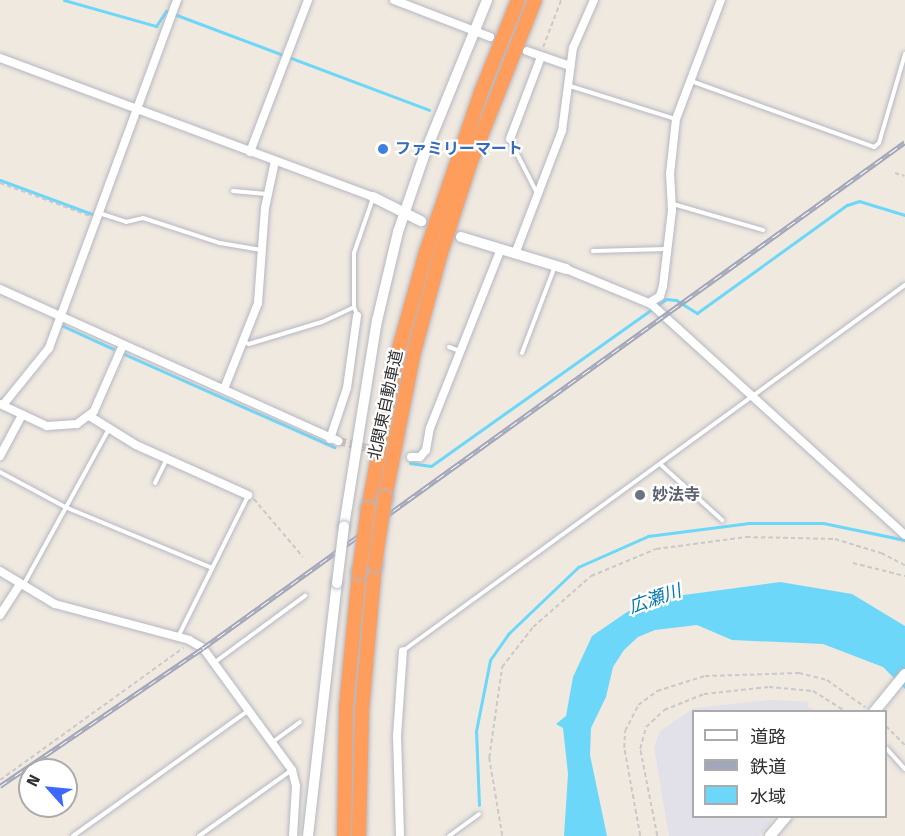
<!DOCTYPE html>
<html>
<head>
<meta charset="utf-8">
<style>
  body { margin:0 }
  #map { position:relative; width:905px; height:836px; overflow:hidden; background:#f0e9e0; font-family:"Fira Sans","Noto Sans JP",sans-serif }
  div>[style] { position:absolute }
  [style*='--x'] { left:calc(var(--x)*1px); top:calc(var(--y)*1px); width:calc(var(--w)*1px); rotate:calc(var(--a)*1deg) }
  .industrial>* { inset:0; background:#e2e0e8 }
  .water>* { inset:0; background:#6cd7f9 }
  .stream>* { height:3px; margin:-1.5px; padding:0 1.5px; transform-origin:1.5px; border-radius:1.5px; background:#6cd7f9 }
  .street-tunnel>* { height:8px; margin-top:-4px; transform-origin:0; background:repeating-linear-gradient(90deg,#c9c4bc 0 8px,transparent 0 12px) }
  .path>* { height:1.5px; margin-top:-0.75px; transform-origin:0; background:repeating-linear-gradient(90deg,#c9c9c9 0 4.5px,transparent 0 7.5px) }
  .roads { filter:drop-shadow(0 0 2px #b4b7c2) drop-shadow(0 0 2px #b4b7c2) }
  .lane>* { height:4px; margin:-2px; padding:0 2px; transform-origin:2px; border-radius:2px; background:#fff }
  .street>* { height:8px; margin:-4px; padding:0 4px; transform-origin:4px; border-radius:4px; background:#fff }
  .secondary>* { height:10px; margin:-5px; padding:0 5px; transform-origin:5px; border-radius:5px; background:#fff }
  .highway>* { height:14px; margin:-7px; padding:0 7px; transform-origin:7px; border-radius:7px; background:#ff9e5c }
  .rail>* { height:5px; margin-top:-2.5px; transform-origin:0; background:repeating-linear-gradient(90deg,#fff 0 9px,#a1a6b9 0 18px); box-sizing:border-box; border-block:2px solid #a1a6b9 }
  .bridges { filter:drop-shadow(0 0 2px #b4b7c2) drop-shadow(0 0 2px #b4b7c2) }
  .secondary-bridge>* { height:10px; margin:-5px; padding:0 5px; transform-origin:5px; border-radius:5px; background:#fff }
  .highway-bridge>* { height:14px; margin:-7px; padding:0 7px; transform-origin:7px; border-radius:7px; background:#ff9e5c }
  .dots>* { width:16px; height:16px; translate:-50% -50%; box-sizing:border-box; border:3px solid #fff; border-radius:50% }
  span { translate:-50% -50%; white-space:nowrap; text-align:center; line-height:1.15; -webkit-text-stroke:4.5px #fff; paint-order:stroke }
  .shop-label { font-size:16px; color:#366cbe; font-weight:700 }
  .left { translate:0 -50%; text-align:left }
  .street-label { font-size:16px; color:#2e2e2e }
  .worship-label { font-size:16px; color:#5b616d; font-weight:700 }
  .water-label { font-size:18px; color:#0278ae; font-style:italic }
  .legend { position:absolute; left:692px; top:710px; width:195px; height:108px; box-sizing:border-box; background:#fff; border:2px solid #ababab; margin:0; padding:8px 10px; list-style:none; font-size:18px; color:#2e2e2e }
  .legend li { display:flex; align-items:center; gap:12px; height:30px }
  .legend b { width:30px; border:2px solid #ababab }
  .north { position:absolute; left:18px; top:758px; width:60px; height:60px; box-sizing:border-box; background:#fff; border:2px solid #ababab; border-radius:50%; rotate:297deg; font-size:16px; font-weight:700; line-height:24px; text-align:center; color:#2e2e2e }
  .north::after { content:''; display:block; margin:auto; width:21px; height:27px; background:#3e67ff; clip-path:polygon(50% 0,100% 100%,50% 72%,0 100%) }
</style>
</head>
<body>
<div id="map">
  <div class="industrial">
    <i style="clip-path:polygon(771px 700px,809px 702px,808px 707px,817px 711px,694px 712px,694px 816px,774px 817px,759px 836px,669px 836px,654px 747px,660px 731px,694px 708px)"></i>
  </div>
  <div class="water">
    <i style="clip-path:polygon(780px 582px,852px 594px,905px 626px,905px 689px,883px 667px,823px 644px,732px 640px,697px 625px,655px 630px,638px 637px,624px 650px,613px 667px,606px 697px,591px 728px,590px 755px,607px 836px,564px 836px,568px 774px,563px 728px,556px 724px,566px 716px,573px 677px,592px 636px,627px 612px,669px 597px)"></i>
  </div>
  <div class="stream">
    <i style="--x:64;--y:0;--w:96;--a:15.8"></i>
    <i style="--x:156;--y:26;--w:18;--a:-56"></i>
    <i style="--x:166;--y:11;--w:281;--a:20.6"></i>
    <i style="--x:0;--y:180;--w:98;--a:20.3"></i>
    <i style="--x:63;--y:326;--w:55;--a:24.7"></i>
    <i style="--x:124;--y:354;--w:230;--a:23.9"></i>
    <i style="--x:410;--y:463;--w:21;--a:8"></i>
    <i style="--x:431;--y:466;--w:288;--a:-35.4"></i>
    <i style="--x:666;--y:299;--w:10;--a:6"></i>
    <i style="--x:676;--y:300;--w:25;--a:32"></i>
    <i style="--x:697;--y:313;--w:185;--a:-35.8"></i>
    <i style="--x:847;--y:205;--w:13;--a:-18"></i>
    <i style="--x:859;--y:201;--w:48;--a:16.9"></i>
    <i style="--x:479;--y:805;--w:74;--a:-92.3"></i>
    <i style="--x:476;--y:731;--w:72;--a:-78.8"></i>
    <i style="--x:490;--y:660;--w:32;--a:-55"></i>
    <i style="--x:508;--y:634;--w:97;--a:-43.7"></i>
    <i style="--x:578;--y:567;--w:77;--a:-23.9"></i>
    <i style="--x:648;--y:536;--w:102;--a:-7.3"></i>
    <i style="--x:749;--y:523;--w:74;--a:0"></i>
    <i style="--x:823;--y:523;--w:84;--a:11.7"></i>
  </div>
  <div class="street-tunnel">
    <i style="--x:338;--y:441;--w:43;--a:13.4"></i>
  </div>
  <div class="path">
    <i style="--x:543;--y:47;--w:50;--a:-69"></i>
    <i style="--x:895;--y:173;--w:10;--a:17"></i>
    <i style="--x:0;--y:183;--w:96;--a:20.1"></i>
    <i style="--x:254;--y:499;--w:76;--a:49.8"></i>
    <i style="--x:853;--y:563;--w:54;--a:14"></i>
    <i style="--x:886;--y:726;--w:27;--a:45"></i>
    <i style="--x:0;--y:780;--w:226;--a:-35.8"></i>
    <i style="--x:502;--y:836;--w:79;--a:-99.5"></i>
    <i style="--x:489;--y:758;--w:92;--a:-81.9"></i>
    <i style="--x:502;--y:667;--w:51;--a:-52.2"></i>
    <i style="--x:533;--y:627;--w:77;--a:-41.3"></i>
    <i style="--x:591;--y:576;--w:70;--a:-22.6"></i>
    <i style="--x:656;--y:549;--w:91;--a:-7.6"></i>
    <i style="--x:746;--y:537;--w:89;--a:1.3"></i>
    <i style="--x:835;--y:539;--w:48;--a:16.9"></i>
    <i style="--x:881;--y:553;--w:27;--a:27"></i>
    <i style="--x:640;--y:836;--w:89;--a:-100.3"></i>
    <i style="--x:624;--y:748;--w:17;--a:-87"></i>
    <i style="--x:625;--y:731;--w:29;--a:-63"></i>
    <i style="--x:638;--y:705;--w:24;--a:-36"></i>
    <i style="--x:657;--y:691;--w:50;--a:-17.4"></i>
    <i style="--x:705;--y:676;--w:94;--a:-1.8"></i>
    <i style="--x:799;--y:673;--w:29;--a:14"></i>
    <i style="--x:827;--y:680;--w:47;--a:35.4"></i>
    <i style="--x:657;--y:836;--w:89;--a:-101.1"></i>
    <i style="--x:640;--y:749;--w:23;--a:-75"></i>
    <i style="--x:646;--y:727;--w:25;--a:-43"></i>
    <i style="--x:664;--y:710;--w:43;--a:-21.8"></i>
    <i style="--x:704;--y:694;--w:65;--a:-6.1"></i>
    <i style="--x:769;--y:687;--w:44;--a:5.2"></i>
    <i style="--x:813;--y:691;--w:40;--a:32"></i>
  </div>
  <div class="roads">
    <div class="lane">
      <i style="--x:691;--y:81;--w:195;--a:19.8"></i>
      <i style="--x:874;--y:147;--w:6;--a:-39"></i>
      <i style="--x:879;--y:143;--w:93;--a:-73.7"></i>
      <i style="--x:570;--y:86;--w:110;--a:17.4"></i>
      <i style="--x:510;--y:140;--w:59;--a:63"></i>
      <i style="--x:233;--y:191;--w:34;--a:5"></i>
      <i style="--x:673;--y:204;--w:94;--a:16.1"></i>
      <i style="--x:99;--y:213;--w:28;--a:18"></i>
      <i style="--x:126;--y:222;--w:17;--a:-13"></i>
      <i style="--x:143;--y:218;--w:81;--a:18"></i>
      <i style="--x:220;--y:243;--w:42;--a:9.7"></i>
      <i style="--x:593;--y:251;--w:74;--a:-1.5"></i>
      <i style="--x:354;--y:307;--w:54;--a:-90"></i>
      <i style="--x:354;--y:253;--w:58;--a:-70.9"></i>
      <i style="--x:244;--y:342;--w:5;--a:22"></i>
      <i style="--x:249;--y:344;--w:76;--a:-16.8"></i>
      <i style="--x:322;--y:322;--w:35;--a:-25"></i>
      <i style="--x:354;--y:307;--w:9;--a:69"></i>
      <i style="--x:449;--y:347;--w:12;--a:20"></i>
      <i style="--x:522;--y:353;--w:93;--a:-69.2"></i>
      <i style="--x:660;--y:464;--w:84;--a:42.1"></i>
      <i style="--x:0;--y:472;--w:74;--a:28.3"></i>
      <i style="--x:65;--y:507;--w:159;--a:22.5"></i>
      <i style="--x:155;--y:483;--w:25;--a:-64"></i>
      <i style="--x:24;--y:584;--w:177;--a:-61.3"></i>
      <i style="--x:178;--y:637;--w:157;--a:-63.6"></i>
      <i style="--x:404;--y:650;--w:620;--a:-36.07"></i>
      <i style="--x:215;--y:662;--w:112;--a:-36.3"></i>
      <i style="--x:274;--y:741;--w:32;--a:-36"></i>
      <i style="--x:886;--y:748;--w:28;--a:48"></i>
      <i style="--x:73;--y:836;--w:216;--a:-35.6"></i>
      <i style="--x:199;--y:836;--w:114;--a:-35.4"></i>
      <i style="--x:449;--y:836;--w:37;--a:-36"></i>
    </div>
    <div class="street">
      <i style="--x:394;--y:0;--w:103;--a:21.1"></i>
      <i style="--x:527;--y:51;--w:46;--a:19.2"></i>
      <i style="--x:0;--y:58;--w:398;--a:20.4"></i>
      <i style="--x:510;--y:139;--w:88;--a:-69.3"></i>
      <i style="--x:250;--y:152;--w:163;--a:-69.1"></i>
      <i style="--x:515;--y:254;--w:132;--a:-69.1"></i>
      <i style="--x:562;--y:131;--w:84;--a:-82.5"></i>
      <i style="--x:573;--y:48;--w:52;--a:-66.4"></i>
      <i style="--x:566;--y:269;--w:92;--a:22.4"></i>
      <i style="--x:651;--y:304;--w:343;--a:42.3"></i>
      <i style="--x:0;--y:289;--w:371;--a:24.2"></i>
      <i style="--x:649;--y:303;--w:13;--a:-32"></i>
      <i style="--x:660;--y:296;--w:10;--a:-73"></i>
      <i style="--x:663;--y:286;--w:76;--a:-83.2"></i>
      <i style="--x:672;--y:211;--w:37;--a:-93"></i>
      <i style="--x:670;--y:174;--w:55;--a:-83.8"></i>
      <i style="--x:676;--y:119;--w:127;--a:-69.3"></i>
      <i style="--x:224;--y:389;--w:92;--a:-68.4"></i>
      <i style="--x:258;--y:303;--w:95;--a:-85.8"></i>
      <i style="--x:265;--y:208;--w:48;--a:-78"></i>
      <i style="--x:0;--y:404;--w:52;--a:25.1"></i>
      <i style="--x:47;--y:426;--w:30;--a:-4"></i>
      <i style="--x:77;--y:424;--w:21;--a:-37"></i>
      <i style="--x:94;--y:411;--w:72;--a:-66.3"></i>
      <i style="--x:3;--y:405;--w:73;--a:-51.1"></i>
      <i style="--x:49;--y:348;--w:371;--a:-69.8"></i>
      <i style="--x:91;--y:417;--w:53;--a:31.9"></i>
      <i style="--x:136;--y:445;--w:123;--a:24.1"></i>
      <i style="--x:330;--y:439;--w:54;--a:-71.6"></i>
      <i style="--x:347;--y:388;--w:73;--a:-82.1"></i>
      <i style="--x:0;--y:456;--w:47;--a:-61.8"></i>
      <i style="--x:411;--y:457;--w:9;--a:0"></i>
      <i style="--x:420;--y:457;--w:9;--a:-49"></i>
      <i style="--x:426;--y:450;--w:22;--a:-80"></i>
      <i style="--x:430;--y:428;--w:193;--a:-68.4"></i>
      <i style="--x:0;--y:571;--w:64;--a:31"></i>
      <i style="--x:55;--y:604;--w:139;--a:15"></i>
      <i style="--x:189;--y:640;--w:16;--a:30"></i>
      <i style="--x:203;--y:648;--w:151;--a:53.9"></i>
      <i style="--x:292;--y:770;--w:16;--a:76"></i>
      <i style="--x:296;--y:786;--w:50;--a:93.4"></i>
      <i style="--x:0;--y:615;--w:37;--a:-57"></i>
      <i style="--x:400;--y:836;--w:100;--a:-91.7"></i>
      <i style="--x:397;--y:736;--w:85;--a:-86"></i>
    </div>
    <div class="secondary">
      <i style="--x:373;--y:197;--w:54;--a:26.6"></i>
      <i style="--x:461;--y:237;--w:110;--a:16.9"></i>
      <i style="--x:344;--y:526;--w:208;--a:-80.9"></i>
      <i style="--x:377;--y:321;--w:91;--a:-76.7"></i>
      <i style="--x:398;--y:232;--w:83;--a:-71.1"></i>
      <i style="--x:425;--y:153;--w:165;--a:-67.9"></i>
      <i style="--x:874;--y:712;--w:49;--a:-50.8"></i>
      <i style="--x:308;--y:836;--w:255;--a:-83.5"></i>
      <i style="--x:770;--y:836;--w:26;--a:-50"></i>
    </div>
    <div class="highway">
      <i style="--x:385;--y:498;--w:145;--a:-78.8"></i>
      <i style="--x:413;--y:356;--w:104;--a:-74.9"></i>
      <i style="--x:440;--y:256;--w:97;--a:-71.9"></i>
      <i style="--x:470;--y:164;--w:176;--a:-68.4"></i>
      <i style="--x:368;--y:509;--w:160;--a:-79.2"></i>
      <i style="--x:398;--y:352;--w:104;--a:-74.4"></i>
      <i style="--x:426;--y:252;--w:169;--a:-71"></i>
      <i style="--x:481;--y:92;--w:99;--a:-68.1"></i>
      <i style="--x:344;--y:836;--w:129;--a:-89.1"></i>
      <i style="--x:346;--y:707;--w:136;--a:-84.5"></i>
      <i style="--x:359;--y:836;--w:126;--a:-88.6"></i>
      <i style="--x:362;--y:710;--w:147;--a:-84.9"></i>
    </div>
  </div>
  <div class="rail">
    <i style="--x:0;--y:786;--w:245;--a:-34.2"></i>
    <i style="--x:203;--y:648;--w:865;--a:-35.78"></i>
  </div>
  <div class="bridges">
    <div class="secondary-bridge">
      <i style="--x:337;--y:583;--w:57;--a:-83"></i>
    </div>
    <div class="highway-bridge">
      <i style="--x:375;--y:564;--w:67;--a:-81.4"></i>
      <i style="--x:359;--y:572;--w:64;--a:-81.9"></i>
    </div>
  </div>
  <div class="dots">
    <i style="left:383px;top:149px;background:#3f7fe0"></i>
    <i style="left:640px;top:495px;background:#6b7280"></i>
  </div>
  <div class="shop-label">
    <span class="left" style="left:395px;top:149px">ファミリーマート</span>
  </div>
  <div class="street-label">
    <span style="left:386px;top:405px;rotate:-78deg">北関東自動車道</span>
  </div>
  <div class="worship-label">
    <span class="left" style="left:652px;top:495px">妙法寺</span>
  </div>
  <div class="water-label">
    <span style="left:655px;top:599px;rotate:-19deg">広瀬川</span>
  </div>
  <ul class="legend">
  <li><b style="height:8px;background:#fff"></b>道路</li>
  <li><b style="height:8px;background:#a1a6b9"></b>鉄道</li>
  <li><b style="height:16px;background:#6cd7f9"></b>水域</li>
  </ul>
  <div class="north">N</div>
</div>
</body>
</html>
